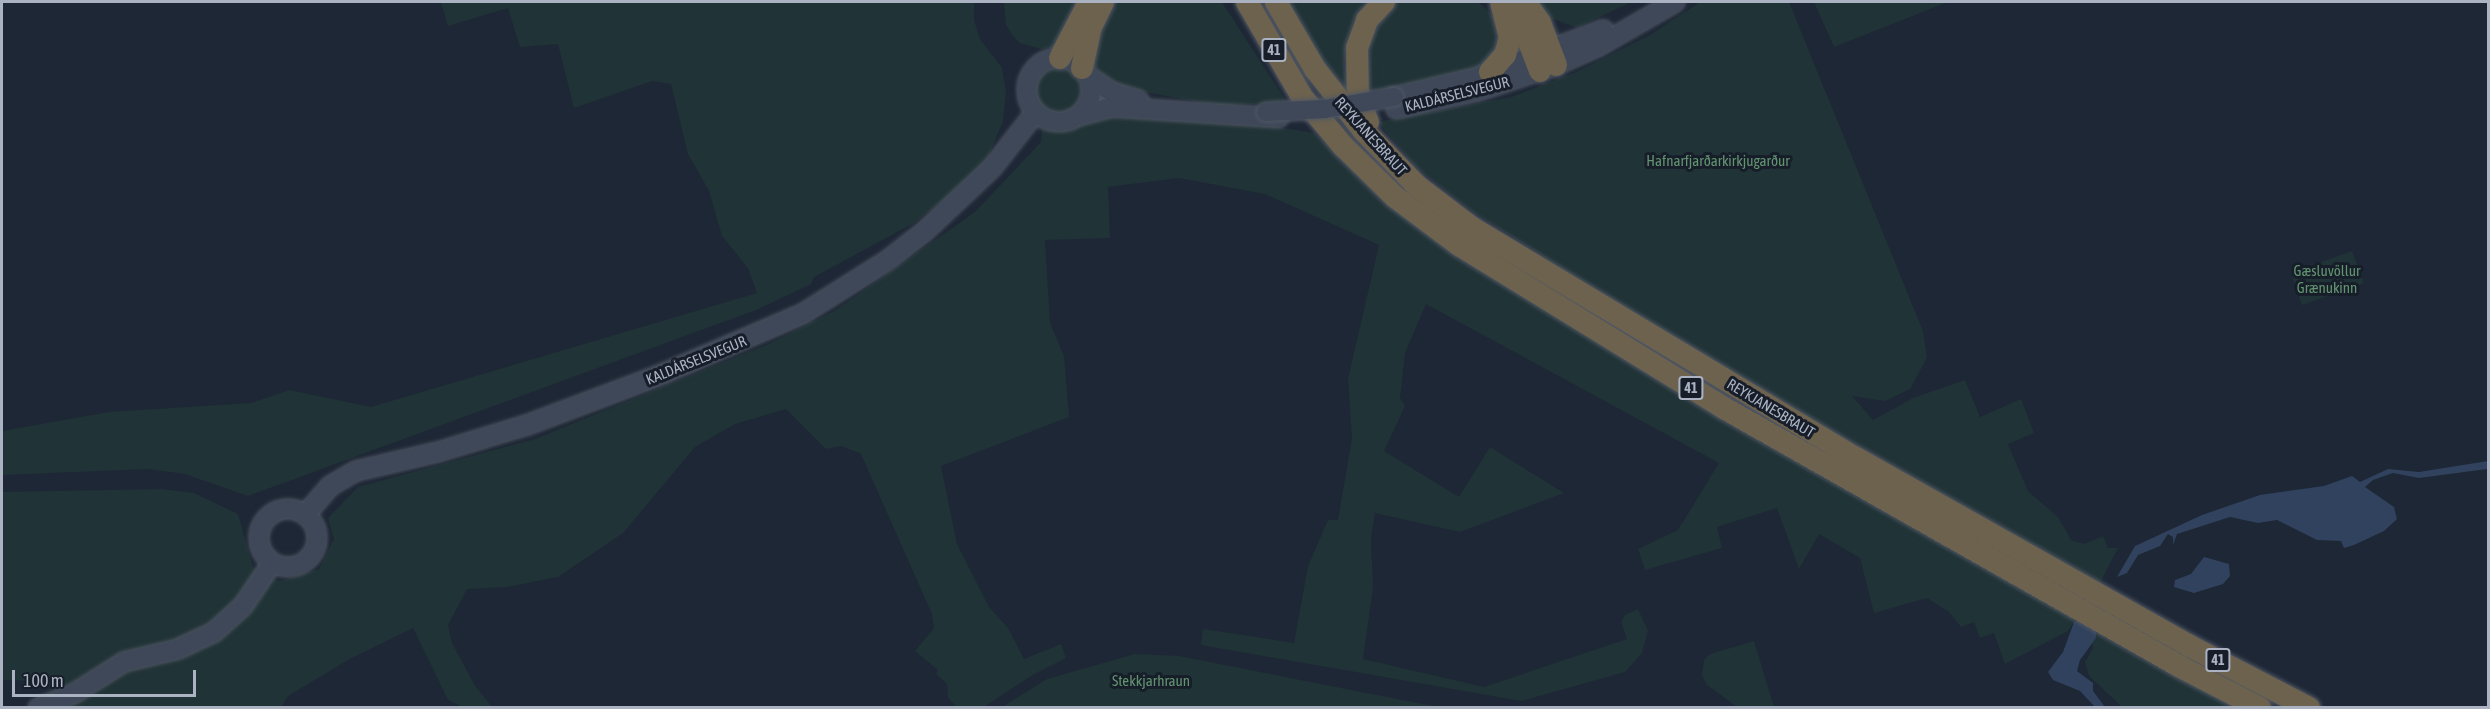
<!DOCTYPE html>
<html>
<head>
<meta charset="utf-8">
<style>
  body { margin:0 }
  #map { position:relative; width:2490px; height:709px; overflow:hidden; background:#1e2735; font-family:"Asap Condensed",sans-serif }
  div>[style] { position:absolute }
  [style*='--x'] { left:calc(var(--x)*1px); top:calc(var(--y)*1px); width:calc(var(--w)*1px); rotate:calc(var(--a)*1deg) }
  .green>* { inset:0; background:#203336 }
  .round { border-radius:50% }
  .water>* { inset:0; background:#30425d }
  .roads { filter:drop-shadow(0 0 2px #4f5664) drop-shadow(0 0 2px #4f5664) }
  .secondary>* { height:18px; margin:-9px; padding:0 9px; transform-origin:9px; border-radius:9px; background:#3f4859 }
  .secondary>.ring { margin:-9px; padding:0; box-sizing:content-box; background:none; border:18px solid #3f4859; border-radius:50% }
  .highway>* { height:22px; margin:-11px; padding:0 11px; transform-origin:11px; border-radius:11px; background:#6c624e }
  .bridges { filter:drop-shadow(0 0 2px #4f5664) drop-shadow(0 0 2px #4f5664) }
  .secondary-bridge>* { height:18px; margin:-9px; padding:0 9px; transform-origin:9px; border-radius:9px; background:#3f4859 }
  span { translate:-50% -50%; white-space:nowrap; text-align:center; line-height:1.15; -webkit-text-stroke:6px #171e2a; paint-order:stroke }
  .shield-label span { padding:2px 4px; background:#171e2a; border:2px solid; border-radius:4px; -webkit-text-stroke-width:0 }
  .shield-label { font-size:14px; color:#abb3c3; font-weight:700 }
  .street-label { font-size:15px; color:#abb3c3 }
  .park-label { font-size:15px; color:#629470 }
  .frame { position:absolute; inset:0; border:3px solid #abb3c3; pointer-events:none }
  .scale { position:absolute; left:12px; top:670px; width:184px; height:27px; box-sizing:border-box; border:3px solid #abb3c3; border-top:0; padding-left:8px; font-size:18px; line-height:21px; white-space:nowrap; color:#abb3c3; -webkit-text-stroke:4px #171e2a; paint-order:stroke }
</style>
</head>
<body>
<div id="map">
  <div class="green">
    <i style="clip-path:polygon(441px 2px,974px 2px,974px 20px,980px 39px,1002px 68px,1006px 92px,1003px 121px,987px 160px,953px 193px,914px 223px,814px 277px,811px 284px,756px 310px,248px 496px,185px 474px,148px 469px,2px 475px,2px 431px,109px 412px,252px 403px,289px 390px,371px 407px,757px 293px,748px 268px,722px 236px,709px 191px,688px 154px,671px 84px,652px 81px,574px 108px,558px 44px,520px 47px,508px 8px,448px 26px)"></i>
    <i style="clip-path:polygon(1004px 2px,1084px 2px,1053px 48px,1041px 49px,1020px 43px,1013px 36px,1006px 25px)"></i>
    <i style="clip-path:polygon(1113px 2px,1222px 2px,1288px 104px,1215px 105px,1129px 89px,1104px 79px,1093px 64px,1095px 41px)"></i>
    <i style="clip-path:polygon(1282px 2px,1368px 2px,1355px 18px,1346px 43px,1344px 67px,1350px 92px,1341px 93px)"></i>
    <i style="clip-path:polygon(1390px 2px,1478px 2px,1496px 18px,1503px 40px,1489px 66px,1388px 90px,1366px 90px,1363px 47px)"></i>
    <i style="clip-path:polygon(1535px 2px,1631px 2px,1577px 28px,1544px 15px)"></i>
    <i style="clip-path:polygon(1700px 2px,1789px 2px,1923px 331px,1927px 358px,1910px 389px,1885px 401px,1852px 396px,1873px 420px,1913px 398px,1965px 380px,1980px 417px,2021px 399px,2034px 433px,2008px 444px,2028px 491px,2058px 517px,2071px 540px,2084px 544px,2103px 536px,2108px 548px,2118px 548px,2097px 589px,1774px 403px,1470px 210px,1416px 167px,1378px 122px,1511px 97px,1576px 72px,1650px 35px)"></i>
    <i style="clip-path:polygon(1814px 2px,1948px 2px,1834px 47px)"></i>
    <i class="round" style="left:1035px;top:68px;width:46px;height:46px"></i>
    <i style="clip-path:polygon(1099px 115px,1254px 123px,1314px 133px,1395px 202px,2235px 707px,2122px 707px,2089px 676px,2085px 662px,2093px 648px,2092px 633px,2074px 622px,2068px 631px,2005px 664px,1994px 633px,1980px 638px,1974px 622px,1961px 627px,1949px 612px,1927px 598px,1874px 613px,1860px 558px,1819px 534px,1799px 569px,1777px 508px,1717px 527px,1722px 548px,1645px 570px,1638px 549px,1678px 530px,1719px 463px,1426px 304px,1405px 353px,1400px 398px,1405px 406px,1384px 451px,1459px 497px,1490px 447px,1564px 493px,1460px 532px,1375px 513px,1371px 538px,1373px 588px,1363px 659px,1484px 687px,1627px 639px,1621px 622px,1625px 615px,1638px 609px,1648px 631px,1642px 653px,1625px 672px,1521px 701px,1201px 645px,1203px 629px,1294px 643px,1308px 566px,1328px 520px,1338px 520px,1352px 438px,1348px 379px,1379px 245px,1265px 194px,1179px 178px,1108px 187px,1110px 238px,1045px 240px,1050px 323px,1064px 356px,1069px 417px,941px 466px,957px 544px,989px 607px,1008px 628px,1024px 659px,1061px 644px,1066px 658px,1034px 674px,984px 707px,957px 707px,948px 698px,947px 684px,936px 674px,938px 670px,915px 651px,934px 628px,932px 614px,861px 454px,841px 446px,826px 449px,786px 409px,735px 424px,695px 447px,623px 533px,558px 577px,507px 587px,467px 589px,448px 625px,452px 643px,475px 686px,492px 707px,463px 707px,448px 700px,413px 628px,348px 660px,288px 696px,281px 707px,72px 707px,59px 689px,39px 681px,2px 680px,2px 492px,162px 489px,194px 493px,238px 514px,253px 567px,279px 581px,319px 569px,334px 539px,328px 518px,358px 487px,535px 439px,771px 343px,836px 310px,975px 212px,1041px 142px,1042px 129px,1075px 127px)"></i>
    <i style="clip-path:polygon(2352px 251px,2364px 283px,2302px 305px,2291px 273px)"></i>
    <i style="clip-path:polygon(1754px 641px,1774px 707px,1737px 707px,1707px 685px,1702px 675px,1704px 660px,1710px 654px)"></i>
    <i style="clip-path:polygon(1135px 654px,1179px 656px,1438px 707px,1002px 707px,1047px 679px)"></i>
  </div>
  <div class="water">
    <i style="clip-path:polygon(2488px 461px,2487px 469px,2419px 478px,2393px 473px,2373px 480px,2365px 487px,2394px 507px,2397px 519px,2384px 531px,2354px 545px,2344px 548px,2341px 541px,2317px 540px,2277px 520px,2258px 523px,2230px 517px,2177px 534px,2173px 545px,2173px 537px,2168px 534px,2160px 546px,2138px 555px,2127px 573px,2117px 577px,2135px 546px,2202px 515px,2260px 495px,2324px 486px,2352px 476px,2360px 482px,2388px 469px,2419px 472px)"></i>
    <i style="clip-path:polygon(2204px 557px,2229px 564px,2230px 576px,2223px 584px,2194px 593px,2174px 587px,2175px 580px,2191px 574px)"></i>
    <i style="clip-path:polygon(2082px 619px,2096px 631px,2096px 638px,2080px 660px,2077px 671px,2093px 683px,2093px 691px,2105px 707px,2095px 707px,2080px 691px,2053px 680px,2048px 672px,2063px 652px,2074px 622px)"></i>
  </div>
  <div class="roads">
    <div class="secondary">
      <i class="ring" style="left:1027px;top:58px;width:46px;height:46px"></i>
      <i style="--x:1088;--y:76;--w:29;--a:34"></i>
      <i style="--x:1112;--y:92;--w:28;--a:17"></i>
      <i style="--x:1394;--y:97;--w:83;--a:-13.2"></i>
      <i style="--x:1475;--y:78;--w:137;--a:-20.6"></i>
      <i style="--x:1396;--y:109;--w:84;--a:-12.4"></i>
      <i style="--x:1478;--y:91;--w:82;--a:-18.4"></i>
      <i style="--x:1556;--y:65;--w:47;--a:-23.8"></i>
      <i style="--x:1599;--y:46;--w:88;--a:-30.1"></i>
      <i style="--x:1078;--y:116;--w:34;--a:-15"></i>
      <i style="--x:1111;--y:107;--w:168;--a:3.7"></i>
      <i class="ring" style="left:259px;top:509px;width:40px;height:40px"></i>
      <i style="--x:305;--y:515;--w:38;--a:-49"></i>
      <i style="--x:330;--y:486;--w:30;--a:-30"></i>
      <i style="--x:356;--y:471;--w:84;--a:-13"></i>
      <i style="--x:438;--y:452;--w:93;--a:-16.9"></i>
      <i style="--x:527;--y:425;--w:147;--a:-20.6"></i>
      <i style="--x:665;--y:373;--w:151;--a:-23.3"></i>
      <i style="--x:804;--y:313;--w:99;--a:-32.2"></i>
      <i style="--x:888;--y:260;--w:46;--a:-37.9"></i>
      <i style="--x:924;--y:232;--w:93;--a:-43.3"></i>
      <i style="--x:992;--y:168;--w:70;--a:-52"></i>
      <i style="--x:38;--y:708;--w:40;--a:-22"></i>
      <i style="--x:75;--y:693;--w:58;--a:-32.3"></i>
      <i style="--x:124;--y:662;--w:56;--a:-13.5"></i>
      <i style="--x:178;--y:649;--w:38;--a:-25"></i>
      <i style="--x:213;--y:633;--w:40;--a:-42"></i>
      <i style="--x:243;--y:606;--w:52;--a:-56"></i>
    </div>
    <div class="highway">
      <i style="--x:1247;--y:2;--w:110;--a:59.9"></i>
      <i style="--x:1302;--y:97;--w:64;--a:50.1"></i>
      <i style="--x:1343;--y:146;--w:73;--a:44.4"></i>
      <i style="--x:1395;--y:197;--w:80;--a:36.9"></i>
      <i style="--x:1459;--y:245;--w:311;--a:31.6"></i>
      <i style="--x:1724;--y:408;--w:523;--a:29.55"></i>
      <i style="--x:2179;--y:666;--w:91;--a:27.4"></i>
      <i style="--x:1276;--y:2;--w:78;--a:59.8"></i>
      <i style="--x:1315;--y:69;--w:78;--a:51.8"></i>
      <i style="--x:1363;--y:130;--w:78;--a:46"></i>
      <i style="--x:1417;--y:186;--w:68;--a:37.2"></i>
      <i style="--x:1471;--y:227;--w:449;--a:31"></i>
      <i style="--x:1856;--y:458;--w:383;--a:29.4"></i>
      <i style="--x:2190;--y:646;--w:134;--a:27.5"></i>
      <i style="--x:1502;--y:2;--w:32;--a:49"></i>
      <i style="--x:1523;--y:26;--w:48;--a:69.3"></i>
      <i style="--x:1525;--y:2;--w:26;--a:54"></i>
      <i style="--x:1540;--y:23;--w:45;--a:69.1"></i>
      <i style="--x:1060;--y:58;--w:56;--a:-62.5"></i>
      <i style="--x:1082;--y:68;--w:40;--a:-78"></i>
      <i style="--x:1090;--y:29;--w:30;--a:-64"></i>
      <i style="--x:1490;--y:72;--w:23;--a:-49"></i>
      <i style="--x:1505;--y:55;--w:18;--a:-74"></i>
      <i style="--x:1510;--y:38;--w:36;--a:-104"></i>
      <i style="--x:1368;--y:122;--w:25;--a:-113"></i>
      <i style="--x:1358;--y:99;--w:51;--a:-91.1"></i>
      <i style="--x:1357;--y:48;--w:30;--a:-70"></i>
      <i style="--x:1367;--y:20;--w:25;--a:-47"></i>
    </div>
  </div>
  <div class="bridges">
    <div class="secondary-bridge">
      <i style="--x:1266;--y:112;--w:59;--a:-2.9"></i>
      <i style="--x:1325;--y:109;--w:70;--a:-9.9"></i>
    </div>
  </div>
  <div class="shield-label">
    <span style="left:1274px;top:50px">41</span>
    <span style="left:1691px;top:388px">41</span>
    <span style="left:2218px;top:660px">41</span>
  </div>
  <div class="street-label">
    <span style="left:1457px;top:94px;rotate:-14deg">KALDÁRSELSVEGUR</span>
    <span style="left:1371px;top:136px;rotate:48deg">REYKJANESBRAUT</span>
    <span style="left:696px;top:360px;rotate:-22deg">KALDÁRSELSVEGUR</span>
    <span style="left:1771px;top:408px;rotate:31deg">REYKJANESBRAUT</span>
  </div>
  <div class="park-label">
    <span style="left:1718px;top:161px">Hafnarfjarðarkirkjugarður</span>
    <span style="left:2327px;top:279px">Gæsluvöllur<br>Grænukinn</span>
    <span style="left:1151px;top:681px">Stekkjarhraun</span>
  </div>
  <div class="frame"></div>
  <div class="scale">100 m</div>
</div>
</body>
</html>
